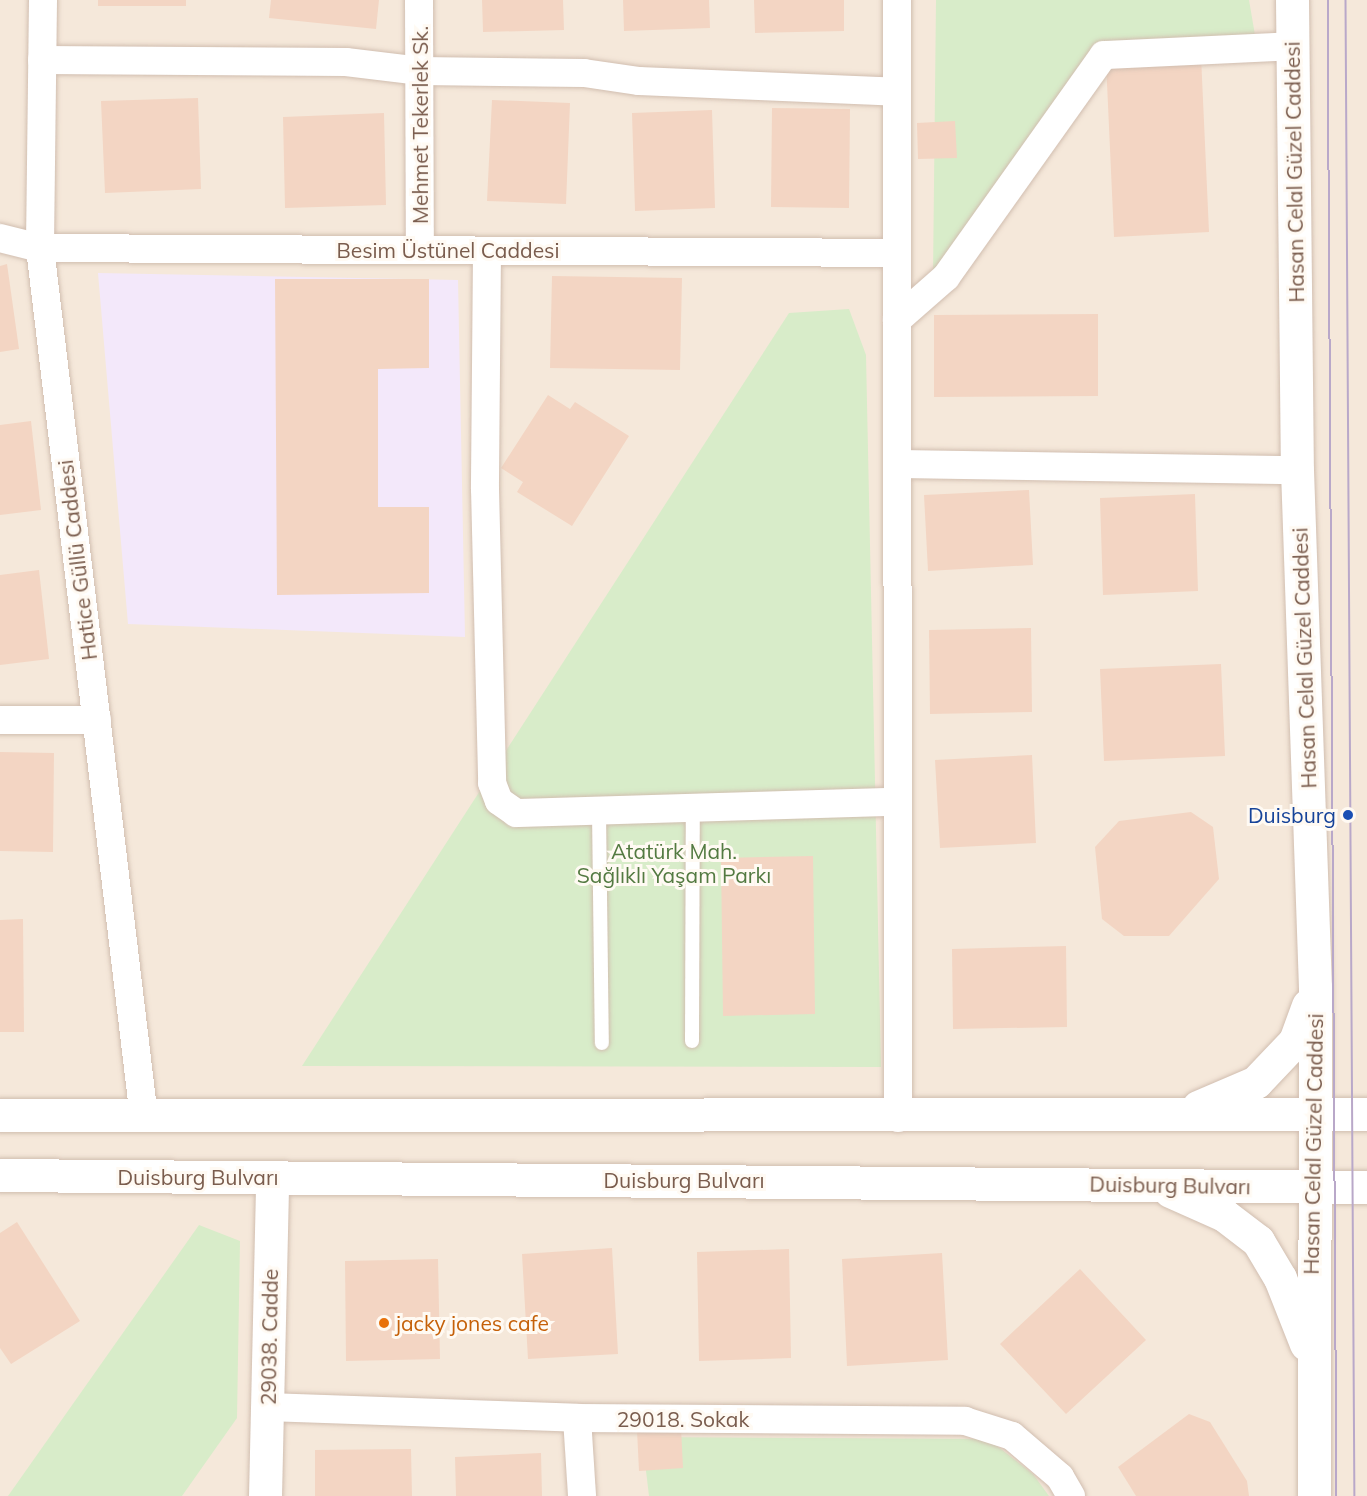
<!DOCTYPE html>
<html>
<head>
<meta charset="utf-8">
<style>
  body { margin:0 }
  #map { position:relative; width:1367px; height:1496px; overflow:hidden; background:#fdf6ec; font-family:Mulish,sans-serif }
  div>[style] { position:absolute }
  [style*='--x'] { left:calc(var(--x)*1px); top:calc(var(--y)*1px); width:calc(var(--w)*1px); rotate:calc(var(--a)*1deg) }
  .residential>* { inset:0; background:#f5e8da }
  .education>* { inset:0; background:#f3e8fa }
  .green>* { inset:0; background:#d8ecc9 }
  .building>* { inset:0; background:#f3d5c3 }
  .roads { filter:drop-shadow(0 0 2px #d1beb0) drop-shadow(0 0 2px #d1beb0) }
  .lane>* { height:14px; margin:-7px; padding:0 7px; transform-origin:7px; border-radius:7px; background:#fff }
  .street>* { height:28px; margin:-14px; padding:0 14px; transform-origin:14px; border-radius:14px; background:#fff }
  .secondary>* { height:33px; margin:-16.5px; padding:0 16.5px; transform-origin:16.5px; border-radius:16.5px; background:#fff }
  .tram>* { height:1.5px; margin:-0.75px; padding:0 0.75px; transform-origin:0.75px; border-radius:0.75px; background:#b9a8c9 }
  .dots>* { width:16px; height:16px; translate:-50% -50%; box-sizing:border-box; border:3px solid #fffaf3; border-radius:50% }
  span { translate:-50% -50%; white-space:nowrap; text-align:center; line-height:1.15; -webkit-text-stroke:6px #fffaf3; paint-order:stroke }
  .street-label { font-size:21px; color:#7a5c4d }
  .transit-label { font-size:21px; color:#164399 }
  .right { translate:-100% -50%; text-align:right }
  .park-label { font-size:21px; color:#537a41 }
  .food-label { font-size:21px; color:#c56008 }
  .left { translate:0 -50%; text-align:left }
</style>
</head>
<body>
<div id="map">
  <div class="residential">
    <i style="clip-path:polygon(0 0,1367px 0,1367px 1496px,0 1496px)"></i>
  </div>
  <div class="education">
    <i style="clip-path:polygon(98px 273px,458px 280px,465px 637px,128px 624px)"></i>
  </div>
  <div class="green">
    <i style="clip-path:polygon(936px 0,1249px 0,1256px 41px,1110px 42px,933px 276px)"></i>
    <i style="clip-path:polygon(849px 309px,866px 355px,881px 1067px,302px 1066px,789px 313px)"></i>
    <i style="clip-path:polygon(199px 1225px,240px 1241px,237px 1418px,182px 1496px,8px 1496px)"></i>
    <i style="clip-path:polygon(642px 1437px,988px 1439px,1033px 1474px,1049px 1496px,649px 1496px)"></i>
  </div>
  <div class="building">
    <i style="clip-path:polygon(98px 0,186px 0,186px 6px,98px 6px)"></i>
    <i style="clip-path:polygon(271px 0,379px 0,376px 29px,269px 18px)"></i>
    <i style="clip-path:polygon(482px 0,563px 0,564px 30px,483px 32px)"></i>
    <i style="clip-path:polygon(623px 0,709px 0,710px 28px,624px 31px)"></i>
    <i style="clip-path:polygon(754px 0,844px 0,844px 31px,755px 33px)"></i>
    <i style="clip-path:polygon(1201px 56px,1209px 232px,1114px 237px,1106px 61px)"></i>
    <i style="clip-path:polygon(198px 98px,201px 189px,105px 193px,101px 101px)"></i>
    <i style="clip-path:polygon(492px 100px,570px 103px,566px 204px,487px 201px)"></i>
    <i style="clip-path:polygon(772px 108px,850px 109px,849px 208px,771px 207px)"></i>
    <i style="clip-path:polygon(712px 110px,715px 208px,635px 211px,632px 113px)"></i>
    <i style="clip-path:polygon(384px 113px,386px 205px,285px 208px,283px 117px)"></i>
    <i style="clip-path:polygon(955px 121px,957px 158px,918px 159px,917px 123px)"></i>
    <i style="clip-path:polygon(7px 264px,19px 349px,0 352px,0 266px)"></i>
    <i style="clip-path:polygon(552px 276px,682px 278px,680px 370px,550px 368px)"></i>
    <i style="clip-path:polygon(275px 279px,429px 279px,429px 368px,378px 369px,378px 507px,429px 507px,429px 593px,277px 595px)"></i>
    <i style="clip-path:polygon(1098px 314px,1098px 396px,934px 397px,934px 315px)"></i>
    <i style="clip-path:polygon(548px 395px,570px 409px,575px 402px,629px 436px,572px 526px,517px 492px,523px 482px,501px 468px)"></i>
    <i style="clip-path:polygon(31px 421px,41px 510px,0 515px,0 425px)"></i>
    <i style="clip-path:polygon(1029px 490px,1033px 565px,928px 571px,924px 495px)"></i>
    <i style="clip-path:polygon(1195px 494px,1198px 591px,1103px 595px,1100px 498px)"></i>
    <i style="clip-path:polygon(39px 570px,49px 659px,0 665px,0 575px)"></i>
    <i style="clip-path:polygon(1031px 628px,1032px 712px,930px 714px,929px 630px)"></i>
    <i style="clip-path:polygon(1221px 664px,1225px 756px,1104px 761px,1100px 669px)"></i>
    <i style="clip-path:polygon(0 752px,54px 753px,53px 852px,0 851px)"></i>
    <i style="clip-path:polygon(1032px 755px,1036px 843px,940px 848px,935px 760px)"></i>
    <i style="clip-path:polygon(1191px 812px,1213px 827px,1219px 879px,1169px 936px,1124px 936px,1102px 919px,1095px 847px,1119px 821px)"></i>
    <i style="clip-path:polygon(813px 856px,815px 1014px,723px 1016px,721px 858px)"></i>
    <i style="clip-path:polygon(23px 919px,24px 1032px,0 1032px,0 920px)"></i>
    <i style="clip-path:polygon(1066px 946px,1067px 1027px,953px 1029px,952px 949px)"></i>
    <i style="clip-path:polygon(17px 1222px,80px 1321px,11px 1364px,0 1348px,0 1233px)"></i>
    <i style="clip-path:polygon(612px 1248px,618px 1354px,528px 1359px,522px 1254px)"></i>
    <i style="clip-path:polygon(789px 1249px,791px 1358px,699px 1361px,697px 1252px)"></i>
    <i style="clip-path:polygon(942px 1253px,948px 1360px,847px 1366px,842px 1259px)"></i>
    <i style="clip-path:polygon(438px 1259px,440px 1359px,346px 1361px,345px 1261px)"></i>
    <i style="clip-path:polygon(1080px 1269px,1146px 1340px,1066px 1414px,1000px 1344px)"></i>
    <i style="clip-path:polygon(1189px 1414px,1210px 1422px,1247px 1481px,1249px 1496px,1136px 1496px,1118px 1467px)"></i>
    <i style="clip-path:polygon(681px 1428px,683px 1468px,639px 1471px,637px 1430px)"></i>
    <i style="clip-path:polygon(411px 1449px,412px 1496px,315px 1496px,315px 1450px)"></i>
    <i style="clip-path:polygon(541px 1453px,542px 1496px,456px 1496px,455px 1457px)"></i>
  </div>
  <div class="roads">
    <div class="lane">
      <i style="--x:599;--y:811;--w:232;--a:89.3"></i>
      <i style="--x:692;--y:1041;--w:232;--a:-89.8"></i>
    </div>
    <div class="street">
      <i style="--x:43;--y:0;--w:248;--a:90.7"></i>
      <i style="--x:40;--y:248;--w:875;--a:83.18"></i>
      <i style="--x:419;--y:0;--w:250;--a:89.8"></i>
      <i style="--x:897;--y:0;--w:1118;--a:89.95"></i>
      <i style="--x:42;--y:60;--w:304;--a:0.4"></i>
      <i style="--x:346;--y:62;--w:75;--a:6.9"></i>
      <i style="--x:420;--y:71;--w:164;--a:0.7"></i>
      <i style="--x:584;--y:73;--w:56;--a:8.3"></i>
      <i style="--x:639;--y:81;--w:258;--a:2.4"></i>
      <i style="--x:0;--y:238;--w:41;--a:14"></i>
      <i style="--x:40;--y:248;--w:857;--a:0.33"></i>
      <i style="--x:487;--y:251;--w:238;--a:90.5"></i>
      <i style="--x:485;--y:489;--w:294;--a:88.6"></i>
      <i style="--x:492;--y:783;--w:19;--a:69"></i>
      <i style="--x:499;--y:801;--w:21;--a:35"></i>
      <i style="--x:516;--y:813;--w:381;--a:-1.7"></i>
      <i style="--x:897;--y:320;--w:65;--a:-41.3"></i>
      <i style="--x:946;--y:277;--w:272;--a:-54.6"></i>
      <i style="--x:1104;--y:55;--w:189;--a:-2.7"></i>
      <i style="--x:898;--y:464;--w:399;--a:0.9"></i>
      <i style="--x:0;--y:720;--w:97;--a:0"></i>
      <i style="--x:267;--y:1407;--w:310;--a:2"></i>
      <i style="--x:577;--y:1418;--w:388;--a:0.4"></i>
      <i style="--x:965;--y:1421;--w:49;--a:17.7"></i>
      <i style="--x:1012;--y:1436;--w:63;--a:40.5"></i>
      <i style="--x:1060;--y:1477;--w:22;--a:60"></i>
      <i style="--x:577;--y:1418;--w:78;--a:86.3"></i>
    </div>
    <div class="secondary">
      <i style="--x:1292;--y:0;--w:470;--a:89.4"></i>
      <i style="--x:1297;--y:470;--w:517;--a:88.01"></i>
      <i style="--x:1315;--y:987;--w:509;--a:90.11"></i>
      <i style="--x:1198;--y:1107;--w:63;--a:-23.3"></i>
      <i style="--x:1256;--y:1082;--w:57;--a:-46.4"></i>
      <i style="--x:1295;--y:1041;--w:38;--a:-70"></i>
      <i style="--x:0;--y:1115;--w:1367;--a:-0.04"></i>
      <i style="--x:0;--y:1175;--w:1367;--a:0.5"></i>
      <i style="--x:1170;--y:1191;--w:59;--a:24"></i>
      <i style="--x:1224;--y:1215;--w:43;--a:37.4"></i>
      <i style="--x:1258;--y:1241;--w:43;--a:59.3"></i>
      <i style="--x:1280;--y:1278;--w:71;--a:68.5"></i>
      <i style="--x:265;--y:1496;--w:319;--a:-88.7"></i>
    </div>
  </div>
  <div class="tram">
    <i style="--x:1328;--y:0;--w:1496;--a:89.66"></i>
    <i style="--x:1346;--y:0;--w:1496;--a:89.66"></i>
  </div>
  <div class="dots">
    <i style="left:1348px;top:815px;background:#1a4fb4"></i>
    <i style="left:384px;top:1323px;background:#e8710a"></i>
  </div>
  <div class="street-label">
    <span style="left:420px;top:125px;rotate:-90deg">Mehmet Tekerlek Sk.</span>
    <span style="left:1294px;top:172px;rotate:-91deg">Hasan Celal Güzel Caddesi</span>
    <span style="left:448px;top:250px">Besim Üstünel Caddesi</span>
    <span style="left:77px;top:560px;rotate:-97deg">Hatice Güllü Caddesi</span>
    <span style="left:1304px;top:658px;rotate:-92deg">Hasan Celal Güzel Caddesi</span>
    <span style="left:1313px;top:1144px;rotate:-89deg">Hasan Celal Güzel Caddesi</span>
    <span style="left:198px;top:1177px">Duisburg Bulvarı</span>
    <span style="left:684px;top:1180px">Duisburg Bulvarı</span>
    <span style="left:1170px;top:1185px;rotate:1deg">Duisburg Bulvarı</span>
    <span style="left:269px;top:1337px;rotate:-89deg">29038. Cadde</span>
    <span style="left:683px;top:1419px">29018. Sokak</span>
  </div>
  <div class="transit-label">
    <span class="right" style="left:1336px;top:815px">Duisburg</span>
  </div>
  <div class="park-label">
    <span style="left:674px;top:863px">Atatürk Mah.<br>Sağlıklı Yaşam Parkı</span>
  </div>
  <div class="food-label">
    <span class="left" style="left:396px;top:1323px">jacky jones cafe</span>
  </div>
</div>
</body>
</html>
